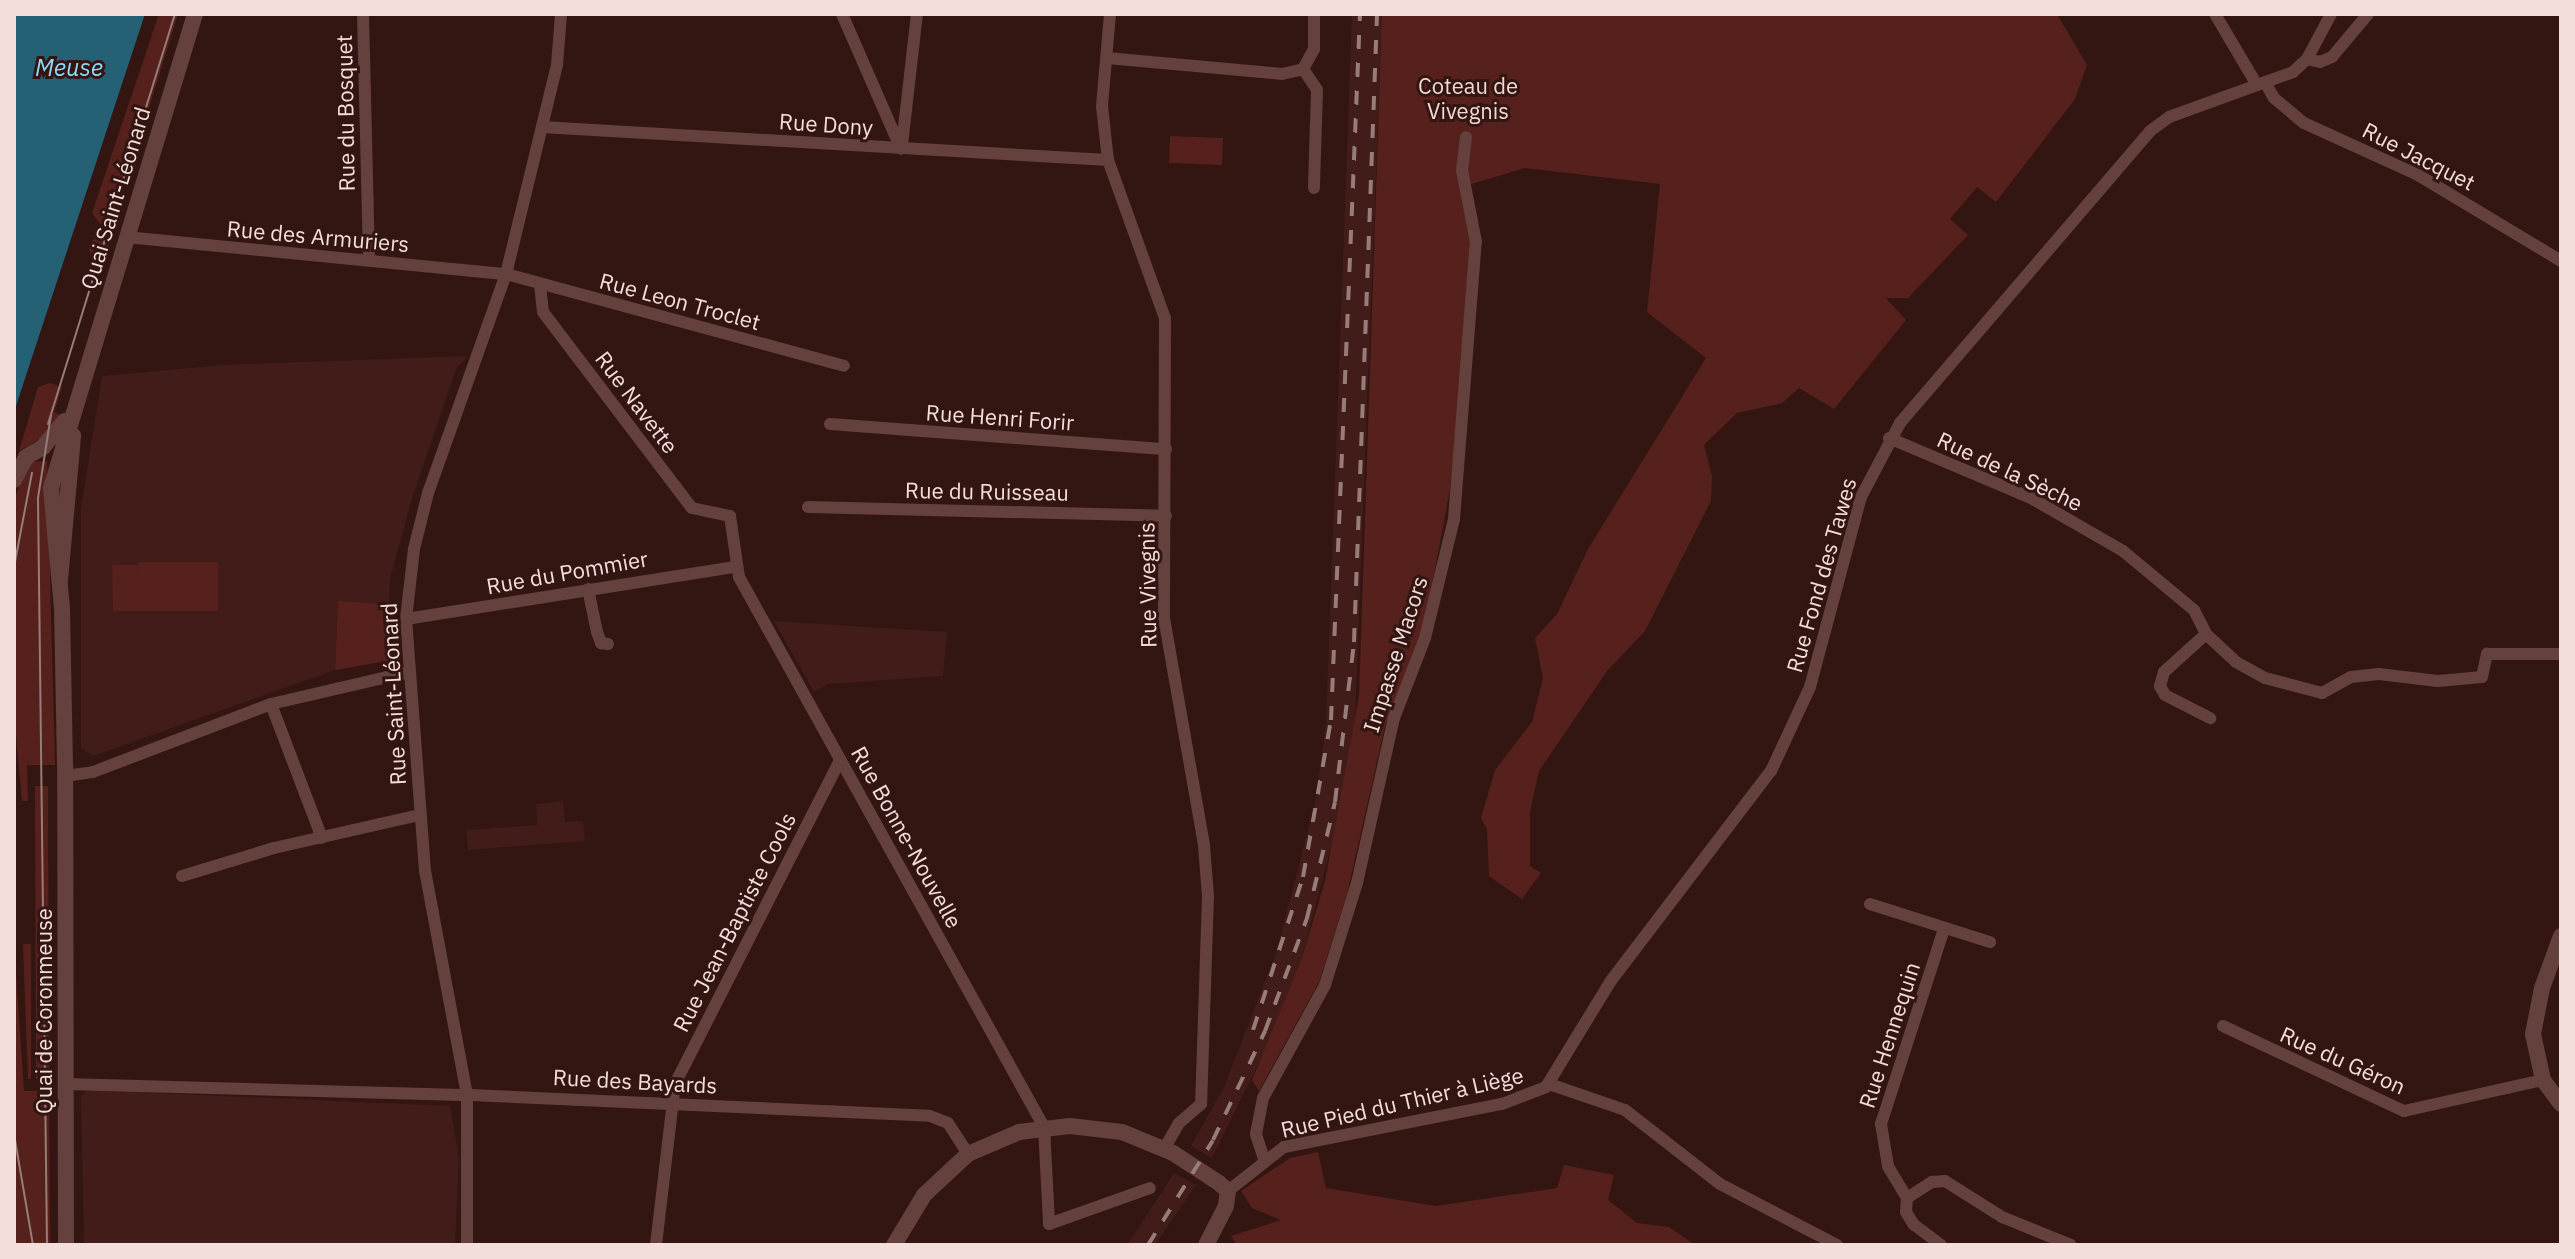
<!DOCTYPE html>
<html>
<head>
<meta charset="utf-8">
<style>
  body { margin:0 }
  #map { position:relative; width:2575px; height:1259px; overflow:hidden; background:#331512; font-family:"IBM Plex Sans",sans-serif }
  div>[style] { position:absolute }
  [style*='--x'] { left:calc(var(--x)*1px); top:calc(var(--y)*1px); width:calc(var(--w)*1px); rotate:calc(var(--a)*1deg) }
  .built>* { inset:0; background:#421c18 }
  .green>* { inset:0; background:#56211d }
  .round { border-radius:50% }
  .water>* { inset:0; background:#246175 }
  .street>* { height:12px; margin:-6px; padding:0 6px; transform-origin:6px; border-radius:6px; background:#64413d }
  .secondary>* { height:16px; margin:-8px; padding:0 8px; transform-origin:8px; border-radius:8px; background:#64413d }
  .tram>* { height:2px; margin:-1px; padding:0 1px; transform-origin:1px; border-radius:1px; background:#967d7a }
  .rail>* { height:4px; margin-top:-2px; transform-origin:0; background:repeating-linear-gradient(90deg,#967d7a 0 14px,transparent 0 28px) }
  span { translate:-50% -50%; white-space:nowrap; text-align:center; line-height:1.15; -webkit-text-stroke:6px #331512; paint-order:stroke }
  .park-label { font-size:22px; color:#f1d7d3 }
  .street-label { font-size:22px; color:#f4dedb }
  .water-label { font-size:24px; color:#8ddbf9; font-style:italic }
  .frame { position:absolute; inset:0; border:16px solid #f4dedb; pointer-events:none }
</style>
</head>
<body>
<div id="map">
  <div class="built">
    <i style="clip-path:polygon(1352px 14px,1382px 14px,1355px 722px,1343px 802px,1302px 958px,1274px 1032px,1212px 1158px,1191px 1146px,1224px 1087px,1277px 950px,1316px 799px,1326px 723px)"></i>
    <i style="clip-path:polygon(468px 356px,456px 369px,410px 505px,390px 579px,389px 604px,338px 602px,335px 670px,93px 756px,81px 748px,81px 508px,102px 376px,223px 365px)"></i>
    <i style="clip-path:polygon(774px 621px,947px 632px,943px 676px,828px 684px,814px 692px)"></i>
    <i style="clip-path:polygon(563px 801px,565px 822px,583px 821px,585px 841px,468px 850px,466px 830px,537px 825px,536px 804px)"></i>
    <i style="clip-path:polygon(88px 1090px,450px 1106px,459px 1157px,455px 1245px,84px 1245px,81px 1096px)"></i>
    <i style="clip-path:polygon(1174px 1173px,1196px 1185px,1155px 1245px,1127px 1245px)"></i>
  </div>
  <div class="green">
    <i style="clip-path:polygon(159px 14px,178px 14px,112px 227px,100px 224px,92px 213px)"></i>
    <i style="clip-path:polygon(1382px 14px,2057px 14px,2087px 65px,2075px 99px,1996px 202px,1977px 187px,1950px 219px,1968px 235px,1908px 298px,1886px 298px,1906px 320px,1834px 409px,1799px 388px,1782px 403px,1737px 413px,1704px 445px,1712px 476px,1711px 501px,1645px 631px,1607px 671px,1539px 771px,1530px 812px,1530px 866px,1541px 873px,1522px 899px,1489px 876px,1487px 829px,1481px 818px,1495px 770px,1532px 722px,1543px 678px,1535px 638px,1557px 614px,1588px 549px,1706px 358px,1647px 312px,1660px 184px,1525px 168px,1465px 186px,1476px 242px,1450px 489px,1425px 623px,1385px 726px,1347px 894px,1319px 982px,1259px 1091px,1252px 1080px,1302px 958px,1325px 881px,1359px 696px)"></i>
    <i style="clip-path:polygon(1170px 136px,1223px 138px,1222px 165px,1169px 163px)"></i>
    <i class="round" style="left:89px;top:238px;width:20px;height:20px"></i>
    <i style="clip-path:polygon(50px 383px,62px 387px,54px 412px,61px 415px,47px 435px,19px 451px,38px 387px)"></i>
    <i style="clip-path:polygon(47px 461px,55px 765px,27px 765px,28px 801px,22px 801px,14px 713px,14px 823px,14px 503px,23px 471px,32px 462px)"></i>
    <i style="clip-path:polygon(138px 562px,218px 562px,218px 611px,113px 611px,112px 565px,137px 565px,137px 576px)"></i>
    <i style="clip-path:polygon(338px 601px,389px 604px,391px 656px,387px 661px,335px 670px)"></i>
    <i style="clip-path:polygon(35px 786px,48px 786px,49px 1079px,36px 1079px)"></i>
    <i style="clip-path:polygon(14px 943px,24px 1091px,49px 1091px,50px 1245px,14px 1245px)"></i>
    <i style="clip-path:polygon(23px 944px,31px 944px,31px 1079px,28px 1079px)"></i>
    <i style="clip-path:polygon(1318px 1152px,1326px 1188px,1436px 1206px,1557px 1188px,1564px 1165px,1614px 1175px,1608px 1200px,1637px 1223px,1669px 1227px,1695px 1245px,1237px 1245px,1231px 1236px,1281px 1220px,1252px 1208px,1241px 1191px,1290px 1158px)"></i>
  </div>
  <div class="water">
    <i style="clip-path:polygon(14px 14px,145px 14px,14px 412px)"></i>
  </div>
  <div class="street">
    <i style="--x:363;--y:14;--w:245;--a:88.6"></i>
    <i style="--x:842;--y:14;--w:147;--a:66.4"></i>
    <i style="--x:1110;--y:14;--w:92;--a:95"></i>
    <i style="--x:1102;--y:106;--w:54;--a:83.7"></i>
    <i style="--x:1108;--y:160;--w:168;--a:70.2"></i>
    <i style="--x:1165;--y:318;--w:300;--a:90.2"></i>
    <i style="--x:1164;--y:618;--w:231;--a:80"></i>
    <i style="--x:1204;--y:846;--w:50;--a:85.4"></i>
    <i style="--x:1208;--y:896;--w:208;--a:91.9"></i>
    <i style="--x:1201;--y:1104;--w:29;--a:139"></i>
    <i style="--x:1179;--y:1123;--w:30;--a:120"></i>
    <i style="--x:2215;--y:14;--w:82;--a:59.4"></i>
    <i style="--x:1107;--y:58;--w:176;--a:5.2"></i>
    <i style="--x:1282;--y:74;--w:22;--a:-13"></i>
    <i style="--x:2307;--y:59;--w:13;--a:13"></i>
    <i style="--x:2320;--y:62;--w:13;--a:-23"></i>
    <i style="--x:2332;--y:57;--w:56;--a:-50.1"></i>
    <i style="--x:1303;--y:69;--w:25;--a:56"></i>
    <i style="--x:1317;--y:90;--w:98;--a:91.8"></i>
    <i style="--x:1303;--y:69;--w:23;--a:-61"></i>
    <i style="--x:1314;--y:49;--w:35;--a:-90"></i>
    <i style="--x:2265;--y:82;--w:18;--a:61"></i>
    <i style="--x:2274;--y:98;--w:39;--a:40"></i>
    <i style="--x:2304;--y:123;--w:125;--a:24.5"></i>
    <i style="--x:2418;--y:175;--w:167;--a:31"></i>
    <i style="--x:542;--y:127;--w:567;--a:3.34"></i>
    <i style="--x:902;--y:145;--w:132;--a:-83.5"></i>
    <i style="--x:126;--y:237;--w:382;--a:5.6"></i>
    <i style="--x:506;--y:274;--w:350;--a:15.2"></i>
    <i style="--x:540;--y:284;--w:28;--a:84"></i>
    <i style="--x:543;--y:312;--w:246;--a:52.8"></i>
    <i style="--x:692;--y:508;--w:39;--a:12"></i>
    <i style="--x:730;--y:516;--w:62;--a:81.6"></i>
    <i style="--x:739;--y:577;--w:629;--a:60.99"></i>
    <i style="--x:1044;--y:1127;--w:97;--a:87"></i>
    <i style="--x:1049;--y:1224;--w:107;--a:-19.6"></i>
    <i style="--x:830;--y:424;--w:337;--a:4.3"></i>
    <i style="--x:1889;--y:438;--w:154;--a:22.9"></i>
    <i style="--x:2031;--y:498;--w:106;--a:29.9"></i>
    <i style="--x:2123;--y:551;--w:92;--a:39.7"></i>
    <i style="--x:2194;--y:610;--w:27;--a:63"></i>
    <i style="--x:2206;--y:634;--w:41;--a:43"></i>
    <i style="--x:2236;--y:662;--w:33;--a:29"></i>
    <i style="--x:2265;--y:678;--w:59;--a:14.7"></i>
    <i style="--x:2322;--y:693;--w:33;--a:-29"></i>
    <i style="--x:2351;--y:677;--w:28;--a:-6"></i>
    <i style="--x:2379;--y:674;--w:59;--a:6.8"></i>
    <i style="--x:2438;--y:681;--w:44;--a:-5.2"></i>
    <i style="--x:2482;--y:677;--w:24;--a:-78"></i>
    <i style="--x:2487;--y:654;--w:74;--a:0"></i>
    <i style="--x:808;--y:507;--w:358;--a:1.4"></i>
    <i style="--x:588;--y:589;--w:44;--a:78.2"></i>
    <i style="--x:597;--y:632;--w:12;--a:70"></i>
    <i style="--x:601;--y:643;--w:7;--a:8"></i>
    <i style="--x:406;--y:619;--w:333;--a:-9"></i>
    <i style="--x:2206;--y:634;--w:57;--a:137.9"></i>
    <i style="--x:2164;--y:672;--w:15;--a:106"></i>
    <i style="--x:2160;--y:686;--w:10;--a:61"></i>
    <i style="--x:2165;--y:695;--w:51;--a:27.1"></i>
    <i style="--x:271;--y:704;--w:143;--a:69.2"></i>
    <i style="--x:65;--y:776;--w:28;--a:-8"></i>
    <i style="--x:93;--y:772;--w:191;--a:-20.9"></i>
    <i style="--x:271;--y:704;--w:141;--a:-13.1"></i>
    <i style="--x:182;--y:876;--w:96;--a:-16.9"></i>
    <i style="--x:274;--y:848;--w:149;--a:-12.8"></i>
    <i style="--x:1870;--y:904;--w:126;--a:17.6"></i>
    <i style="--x:2223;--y:1026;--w:200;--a:25.2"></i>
    <i style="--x:2404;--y:1111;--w:142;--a:-12.6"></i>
    <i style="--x:66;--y:1084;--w:405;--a:1.6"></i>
    <i style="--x:471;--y:1095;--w:459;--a:2.6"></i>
    <i style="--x:930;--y:1116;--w:19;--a:21"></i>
    <i style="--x:948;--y:1123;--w:37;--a:57"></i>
    <i style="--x:1549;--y:1084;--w:80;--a:18.9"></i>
    <i style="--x:1625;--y:1110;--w:120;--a:37.9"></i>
    <i style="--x:1720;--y:1184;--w:132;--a:27.5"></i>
    <i style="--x:1264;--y:1159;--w:26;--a:-108"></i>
    <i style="--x:1256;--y:1134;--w:37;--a:-79"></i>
    <i style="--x:1263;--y:1098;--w:129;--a:-61.2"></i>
    <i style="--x:1325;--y:985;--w:107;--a:-72.6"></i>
    <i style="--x:1357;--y:883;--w:169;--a:-77.4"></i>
    <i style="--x:1394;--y:718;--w:86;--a:-68.8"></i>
    <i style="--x:1425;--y:638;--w:122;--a:-76.3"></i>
    <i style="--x:1454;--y:519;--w:278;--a:-85.5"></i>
    <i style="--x:1476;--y:242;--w:73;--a:-101"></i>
    <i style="--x:1462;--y:170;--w:33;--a:-83"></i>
    <i style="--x:1228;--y:1191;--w:71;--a:-38.2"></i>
    <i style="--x:1284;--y:1147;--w:222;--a:-11.2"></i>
    <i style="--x:1502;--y:1104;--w:47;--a:-21.1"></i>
    <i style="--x:1546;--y:1087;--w:123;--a:-58.6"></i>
    <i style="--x:1610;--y:982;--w:265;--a:-52.7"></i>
    <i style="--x:1771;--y:771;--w:93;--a:-65.1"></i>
    <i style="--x:1810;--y:687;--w:197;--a:-75"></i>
    <i style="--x:1861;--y:497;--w:84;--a:-62.2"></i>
    <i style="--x:1900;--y:423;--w:384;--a:-49.4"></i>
    <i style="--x:2150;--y:131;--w:24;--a:-36"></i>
    <i style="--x:2169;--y:117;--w:132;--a:-19.9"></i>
    <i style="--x:2293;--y:72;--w:19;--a:-43"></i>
    <i style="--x:2307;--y:59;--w:51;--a:-61.9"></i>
    <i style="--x:1907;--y:1198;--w:37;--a:-121"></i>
    <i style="--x:1888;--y:1166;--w:43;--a:-99.5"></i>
    <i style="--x:1881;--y:1124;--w:205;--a:-72.1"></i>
    <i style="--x:467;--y:1245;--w:150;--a:-90"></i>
    <i style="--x:467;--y:1095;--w:228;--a:-100.6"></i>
    <i style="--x:425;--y:871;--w:253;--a:-94.3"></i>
    <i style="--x:406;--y:619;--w:70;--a:-83.5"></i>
    <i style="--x:414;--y:549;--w:58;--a:-76"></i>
    <i style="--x:428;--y:493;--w:232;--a:-70.4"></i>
    <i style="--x:506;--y:274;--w:215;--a:-76.3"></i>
    <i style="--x:557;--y:65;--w:51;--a:-85.5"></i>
    <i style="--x:656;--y:1245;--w:162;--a:-83.3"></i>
    <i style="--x:675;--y:1084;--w:364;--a:-63"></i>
    <i style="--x:1941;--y:1245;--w:34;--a:-143"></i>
    <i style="--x:1914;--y:1225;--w:15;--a:-122"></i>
    <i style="--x:1906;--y:1212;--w:14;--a:-86"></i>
    <i style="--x:1907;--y:1198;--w:30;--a:-33"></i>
    <i style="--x:1932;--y:1182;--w:13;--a:-4"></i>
    <i style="--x:1945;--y:1181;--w:67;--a:32.3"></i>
    <i style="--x:2002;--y:1217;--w:74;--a:22.1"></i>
  </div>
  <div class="secondary">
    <i style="--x:14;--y:480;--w:26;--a:-62"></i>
    <i style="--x:26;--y:457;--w:20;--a:-30"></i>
    <i style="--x:43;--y:447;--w:34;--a:-50"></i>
    <i style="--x:60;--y:580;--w:145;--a:-84.8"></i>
    <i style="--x:2561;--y:936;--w:55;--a:110.1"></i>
    <i style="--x:2542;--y:988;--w:47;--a:101.1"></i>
    <i style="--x:2533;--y:1034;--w:47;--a:77.7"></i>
    <i style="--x:2543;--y:1080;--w:30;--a:53"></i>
    <i style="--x:66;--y:1245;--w:481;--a:-90.1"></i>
    <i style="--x:65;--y:764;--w:155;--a:-91.1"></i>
    <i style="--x:62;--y:609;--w:121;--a:-95.2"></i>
    <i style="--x:51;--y:488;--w:495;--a:-73.1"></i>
    <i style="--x:894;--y:1245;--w:58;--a:-59"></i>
    <i style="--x:924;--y:1195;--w:60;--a:-43"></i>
    <i style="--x:968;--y:1154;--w:56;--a:-23.3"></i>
    <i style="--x:1019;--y:1132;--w:51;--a:-6.7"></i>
    <i style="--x:1070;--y:1126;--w:52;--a:6.6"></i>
    <i style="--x:1122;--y:1132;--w:55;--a:22.4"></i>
    <i style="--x:1173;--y:1153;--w:55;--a:33.1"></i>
    <i style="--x:1219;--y:1183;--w:12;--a:42"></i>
    <i style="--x:1228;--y:1191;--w:15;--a:98"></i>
    <i style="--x:1226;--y:1206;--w:44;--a:117.1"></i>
  </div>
  <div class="tram">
    <i style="--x:48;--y:424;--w:429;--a:-72.8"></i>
    <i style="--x:14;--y:567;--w:96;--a:-79.2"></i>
    <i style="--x:14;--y:949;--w:3;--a:90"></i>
    <i style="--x:14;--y:1134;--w:113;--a:80.3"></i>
    <i style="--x:47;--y:1245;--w:747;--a:-90.69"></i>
    <i style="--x:38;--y:498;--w:84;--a:-81.1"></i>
  </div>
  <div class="rail">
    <i style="--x:1253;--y:1030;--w:161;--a:-71.9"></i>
    <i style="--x:1303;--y:877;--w:159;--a:-79.9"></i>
    <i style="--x:1331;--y:720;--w:707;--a:-87.65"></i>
    <i style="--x:1148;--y:1245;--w:123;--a:-58.2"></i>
    <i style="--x:1213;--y:1140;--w:121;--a:-64.5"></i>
    <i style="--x:1265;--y:1031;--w:121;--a:-69.6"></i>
    <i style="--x:1307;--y:918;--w:119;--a:-76.4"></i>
    <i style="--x:1335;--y:802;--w:161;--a:-83.2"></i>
    <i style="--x:1354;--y:642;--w:628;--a:-87.9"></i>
  </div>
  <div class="park-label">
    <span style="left:1468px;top:98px">Coteau de<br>Vivegnis</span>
  </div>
  <div class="street-label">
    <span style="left:345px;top:113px;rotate:-91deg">Rue du Bosquet</span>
    <span style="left:826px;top:124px;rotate:4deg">Rue Dony</span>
    <span style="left:2419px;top:156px;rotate:27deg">Rue Jacquet</span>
    <span style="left:115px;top:198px;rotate:-73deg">Quai Saint-Léonard</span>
    <span style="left:318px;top:236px;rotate:5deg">Rue des Armuriers</span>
    <span style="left:680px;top:301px;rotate:15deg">Rue Leon Troclet</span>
    <span style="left:637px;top:402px;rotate:53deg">Rue Navette</span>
    <span style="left:1000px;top:417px;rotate:4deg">Rue Henri Forir</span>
    <span style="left:2010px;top:471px;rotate:25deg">Rue de la Sèche</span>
    <span style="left:987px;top:491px;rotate:1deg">Rue du Ruisseau</span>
    <span style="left:567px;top:572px;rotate:-10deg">Rue du Pommier</span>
    <span style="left:1821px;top:575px;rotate:-74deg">Rue Fond des Tawes</span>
    <span style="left:1147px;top:585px;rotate:-91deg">Rue Vivegnis</span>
    <span style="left:1395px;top:654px;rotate:-72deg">Impasse Macors</span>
    <span style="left:393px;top:694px;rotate:-93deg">Rue Saint-Léonard</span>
    <span style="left:907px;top:837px;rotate:61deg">Rue Bonne-Nouvelle</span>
    <span style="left:734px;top:922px;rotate:-63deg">Rue Jean-Baptiste Cools</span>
    <span style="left:44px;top:1011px;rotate:-90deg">Quai de Coronmeuse</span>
    <span style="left:1889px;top:1035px;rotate:-72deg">Rue Hennequin</span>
    <span style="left:2343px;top:1060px;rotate:24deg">Rue du Géron</span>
    <span style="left:635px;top:1081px;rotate:3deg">Rue des Bayards</span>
    <span style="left:1402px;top:1102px;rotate:-13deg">Rue Pied du Thier à Liège</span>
  </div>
  <div class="water-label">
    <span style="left:69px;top:68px">Meuse</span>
  </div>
  <div class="frame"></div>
</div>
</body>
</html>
